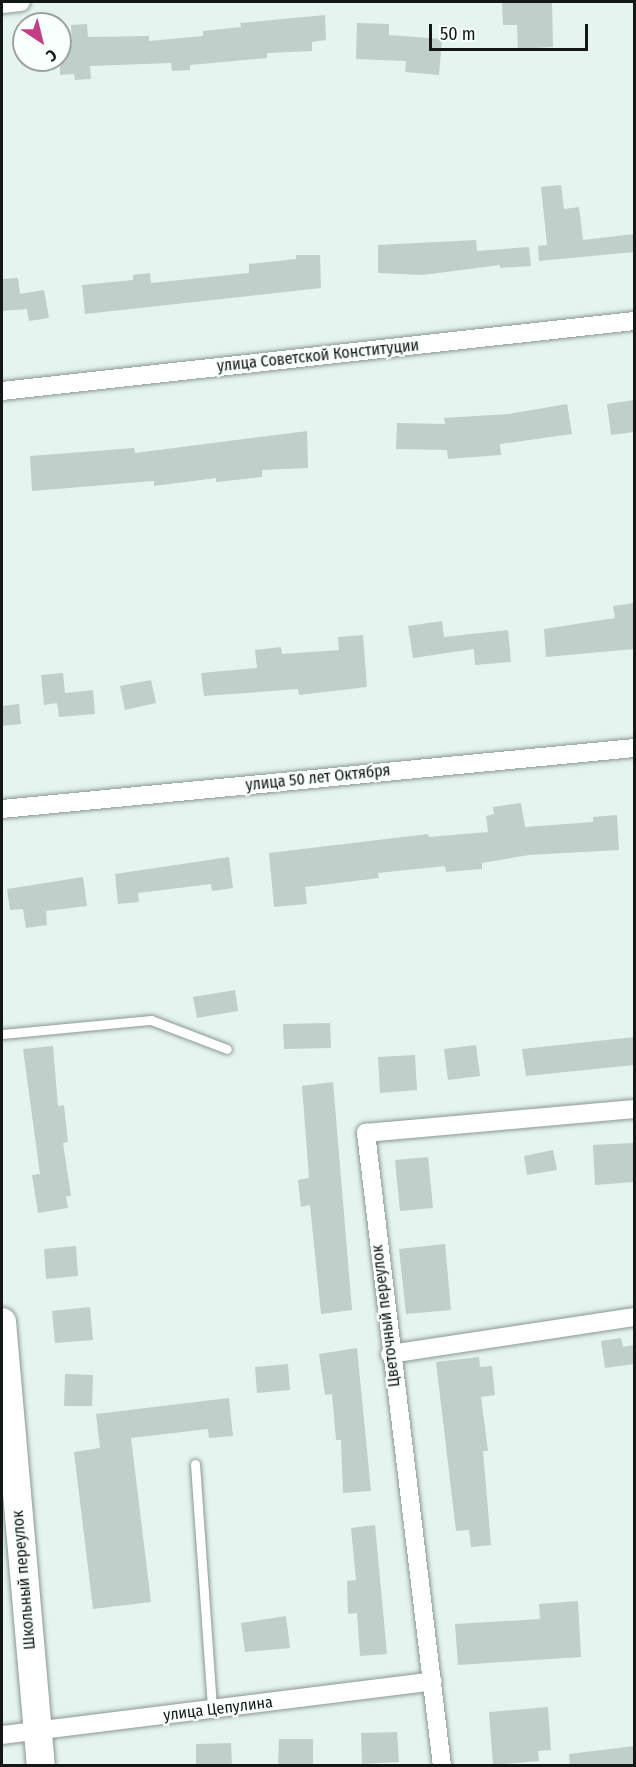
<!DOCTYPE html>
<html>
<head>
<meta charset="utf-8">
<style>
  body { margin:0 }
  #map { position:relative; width:636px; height:1767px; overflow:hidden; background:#e5f4ee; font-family:"Fira Sans Condensed",sans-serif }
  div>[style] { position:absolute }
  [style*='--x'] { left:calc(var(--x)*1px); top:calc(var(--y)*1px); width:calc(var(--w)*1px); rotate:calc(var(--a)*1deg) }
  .building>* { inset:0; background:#c0cfc9 }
  .roads { filter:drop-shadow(0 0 2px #8a9893) drop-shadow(0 0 2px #8a9893) }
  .lane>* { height:9px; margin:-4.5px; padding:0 4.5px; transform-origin:4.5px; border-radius:4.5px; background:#fff }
  .street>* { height:18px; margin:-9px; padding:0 9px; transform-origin:9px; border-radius:9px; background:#fff }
  .primary>* { height:28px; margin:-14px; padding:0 14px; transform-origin:14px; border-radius:14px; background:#fff }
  span { translate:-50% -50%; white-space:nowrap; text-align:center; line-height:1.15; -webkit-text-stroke:4.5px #f9fffd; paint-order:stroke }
  .street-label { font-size:16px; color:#131816 }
  .frame { position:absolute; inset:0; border:3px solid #131816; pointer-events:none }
  .north { position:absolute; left:12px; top:12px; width:60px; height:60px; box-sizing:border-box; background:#f9fffd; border:2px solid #9da3a1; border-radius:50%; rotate:145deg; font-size:16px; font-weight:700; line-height:24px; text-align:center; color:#131816 }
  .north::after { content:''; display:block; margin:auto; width:21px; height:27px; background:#c23f86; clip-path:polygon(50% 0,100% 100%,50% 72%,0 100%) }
  .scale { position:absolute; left:429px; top:24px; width:159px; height:27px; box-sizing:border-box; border:3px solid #131816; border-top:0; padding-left:8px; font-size:18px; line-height:21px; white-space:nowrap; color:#131816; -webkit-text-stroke:4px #f9fffd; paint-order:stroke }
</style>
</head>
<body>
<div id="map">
  <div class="building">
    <i style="clip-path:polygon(502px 2px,552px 2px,553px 47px,518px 49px,517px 25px,503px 25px)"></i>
    <i style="clip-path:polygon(325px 15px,326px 40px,312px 42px,312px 51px,267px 53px,267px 58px,190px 65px,190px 70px,172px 71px,171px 63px,90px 66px,91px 79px,75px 80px,74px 74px,60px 75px,60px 45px,72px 45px,71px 25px,87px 24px,88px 37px,149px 36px,149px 41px,203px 36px,203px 31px,241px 27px,240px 23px)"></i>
    <i style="clip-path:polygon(357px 23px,389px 24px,389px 35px,442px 39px,439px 75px,405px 72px,406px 61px,356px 59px)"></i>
    <i style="clip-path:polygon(561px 185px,564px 209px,579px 207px,583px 240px,634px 234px,634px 252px,539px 261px,538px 246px,547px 245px,541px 187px)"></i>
    <i style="clip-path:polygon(476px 240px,477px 251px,529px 247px,531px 266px,500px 268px,500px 265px,423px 275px,378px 273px,378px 245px)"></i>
    <i style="clip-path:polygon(296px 255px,320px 255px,321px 288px,85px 314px,82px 285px,133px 280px,133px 275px,150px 273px,151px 283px,249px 273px,249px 264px,296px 259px)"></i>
    <i style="clip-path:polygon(18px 278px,20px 294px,44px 290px,49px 318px,29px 321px,27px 309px,2px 311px,2px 279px)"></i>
    <i style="clip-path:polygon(634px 400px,634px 432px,611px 435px,607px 404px)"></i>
    <i style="clip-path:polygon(567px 404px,572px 434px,500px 444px,501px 455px,448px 459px,447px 450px,396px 449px,397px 423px,445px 424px,444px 418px,508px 414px)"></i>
    <i style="clip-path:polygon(307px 431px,308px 468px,262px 470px,262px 477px,216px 482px,216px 478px,154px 486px,154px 481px,32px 491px,30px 456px,134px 448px,135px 453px)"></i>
    <i style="clip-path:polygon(634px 603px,634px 649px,546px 657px,544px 629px,615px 618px,613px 606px)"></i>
    <i style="clip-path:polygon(442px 621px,444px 637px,508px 630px,511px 662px,475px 665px,474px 649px,413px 658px,408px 626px)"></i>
    <i style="clip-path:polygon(363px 635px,367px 687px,299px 695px,298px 689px,204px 696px,201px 673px,257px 668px,255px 650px,281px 647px,282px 654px,339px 650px,338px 637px)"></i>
    <i style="clip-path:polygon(63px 673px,65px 693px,93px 690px,95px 714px,59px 717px,57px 703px,44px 705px,41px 675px)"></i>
    <i style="clip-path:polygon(151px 680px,156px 703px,125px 710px,120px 686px)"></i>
    <i style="clip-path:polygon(19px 704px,21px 724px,2px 726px,2px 706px)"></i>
    <i style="clip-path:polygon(521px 803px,525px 827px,593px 822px,593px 817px,617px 815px,619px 850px,529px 855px,482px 863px,482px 869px,446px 872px,445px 866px,378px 873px,379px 878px,305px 887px,307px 904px,274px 907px,269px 853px,428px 834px,429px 837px,488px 832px,486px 816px,494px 814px,493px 807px)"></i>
    <i style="clip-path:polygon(229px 857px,233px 888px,212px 891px,211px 884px,138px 893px,139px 902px,118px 904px,115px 874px)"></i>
    <i style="clip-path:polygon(83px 877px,87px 906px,46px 911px,47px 925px,26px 928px,23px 909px,10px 910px,7px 889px)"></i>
    <i style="clip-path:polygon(235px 990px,238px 1011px,197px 1018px,193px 997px)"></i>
    <i style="clip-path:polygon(330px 1023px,331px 1048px,284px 1049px,283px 1024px)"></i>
    <i style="clip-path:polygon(634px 1037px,634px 1065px,526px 1076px,522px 1049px)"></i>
    <i style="clip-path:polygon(476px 1045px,480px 1076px,448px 1080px,444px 1049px)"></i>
    <i style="clip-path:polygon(53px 1046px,58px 1106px,64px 1105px,68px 1142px,63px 1143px,71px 1196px,66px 1196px,68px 1208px,38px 1213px,32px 1175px,40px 1174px,23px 1049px)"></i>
    <i style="clip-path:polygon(415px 1055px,417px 1090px,380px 1093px,378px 1057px)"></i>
    <i style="clip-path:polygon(333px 1082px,352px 1310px,321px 1314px,310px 1205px,301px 1207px,298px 1180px,309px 1178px,302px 1086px)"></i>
    <i style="clip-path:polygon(634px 1143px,634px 1182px,595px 1185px,593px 1145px)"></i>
    <i style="clip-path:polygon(553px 1150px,557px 1170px,527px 1175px,524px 1156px)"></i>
    <i style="clip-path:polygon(428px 1157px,433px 1208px,400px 1211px,395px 1160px)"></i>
    <i style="clip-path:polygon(445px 1244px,451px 1310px,406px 1314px,399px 1249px)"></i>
    <i style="clip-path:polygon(76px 1246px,78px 1276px,46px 1279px,44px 1249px)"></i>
    <i style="clip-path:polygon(90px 1307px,93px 1340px,55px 1343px,52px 1311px)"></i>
    <i style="clip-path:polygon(621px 1338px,623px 1347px,634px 1345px,634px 1364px,605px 1368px,601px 1341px)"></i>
    <i style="clip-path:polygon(357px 1348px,371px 1491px,343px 1493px,341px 1440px,336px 1440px,332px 1394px,325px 1395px,319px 1354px)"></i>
    <i style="clip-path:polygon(479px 1357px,480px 1367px,492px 1366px,495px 1395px,481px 1397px,488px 1451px,483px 1451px,491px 1545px,471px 1547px,469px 1530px,456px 1531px,436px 1362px)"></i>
    <i style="clip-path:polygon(288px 1364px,290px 1390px,257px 1393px,255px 1367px)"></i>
    <i style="clip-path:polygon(65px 1374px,93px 1375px,92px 1406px,64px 1406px)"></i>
    <i style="clip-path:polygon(229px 1398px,233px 1436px,209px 1438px,208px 1429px,131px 1438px,151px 1602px,93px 1609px,74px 1452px,100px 1448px,96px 1414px)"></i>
    <i style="clip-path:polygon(375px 1525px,387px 1654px,360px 1656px,357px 1613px,348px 1614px,347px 1581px,356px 1580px,351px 1528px)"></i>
    <i style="clip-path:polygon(578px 1601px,581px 1657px,458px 1665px,455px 1624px,540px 1619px,539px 1604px)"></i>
    <i style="clip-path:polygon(286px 1616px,290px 1648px,245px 1652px,241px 1623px)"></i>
    <i style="clip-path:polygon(548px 1707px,551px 1750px,538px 1751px,539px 1761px,493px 1765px,489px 1712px)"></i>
    <i style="clip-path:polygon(397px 1732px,399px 1762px,362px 1764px,361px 1733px)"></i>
    <i style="clip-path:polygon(279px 1739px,313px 1739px,313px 1766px,278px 1766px)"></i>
    <i style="clip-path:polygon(231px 1743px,232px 1766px,196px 1766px,196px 1744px)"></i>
    <i style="clip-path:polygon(634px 1746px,634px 1766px,570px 1766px,569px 1754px)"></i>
  </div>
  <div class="roads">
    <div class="lane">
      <i style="--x:2;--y:1034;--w:150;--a:-5.4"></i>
      <i style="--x:151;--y:1020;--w:81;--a:20.9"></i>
      <i style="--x:195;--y:1464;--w:246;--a:86"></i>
    </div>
    <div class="street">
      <i style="--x:2;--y:4;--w:19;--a:-6"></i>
      <i style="--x:2;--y:391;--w:636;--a:-6.32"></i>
      <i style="--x:2;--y:809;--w:635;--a:-5.51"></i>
      <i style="--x:390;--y:1354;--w:247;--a:-8.6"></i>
      <i style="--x:2;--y:1735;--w:434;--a:-7.1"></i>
      <i style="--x:442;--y:1766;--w:638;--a:-96.85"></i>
      <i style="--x:366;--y:1133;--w:269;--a:-5.1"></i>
    </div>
    <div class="primary">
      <i style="--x:2;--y:1322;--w:446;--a:85"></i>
    </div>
  </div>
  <div class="street-label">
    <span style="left:318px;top:356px;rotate:-6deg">улица Советской Конституции</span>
    <span style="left:318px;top:778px;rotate:-6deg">улица 50 лет Октября</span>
    <span style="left:386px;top:1316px;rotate:-97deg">Цветочный переулок</span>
    <span style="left:24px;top:1580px;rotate:-95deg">Школьный переулок</span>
    <span style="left:218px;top:1709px;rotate:-7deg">улица Цепулина</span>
  </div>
  <div class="frame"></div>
  <div class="north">С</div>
  <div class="scale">50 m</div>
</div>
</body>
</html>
